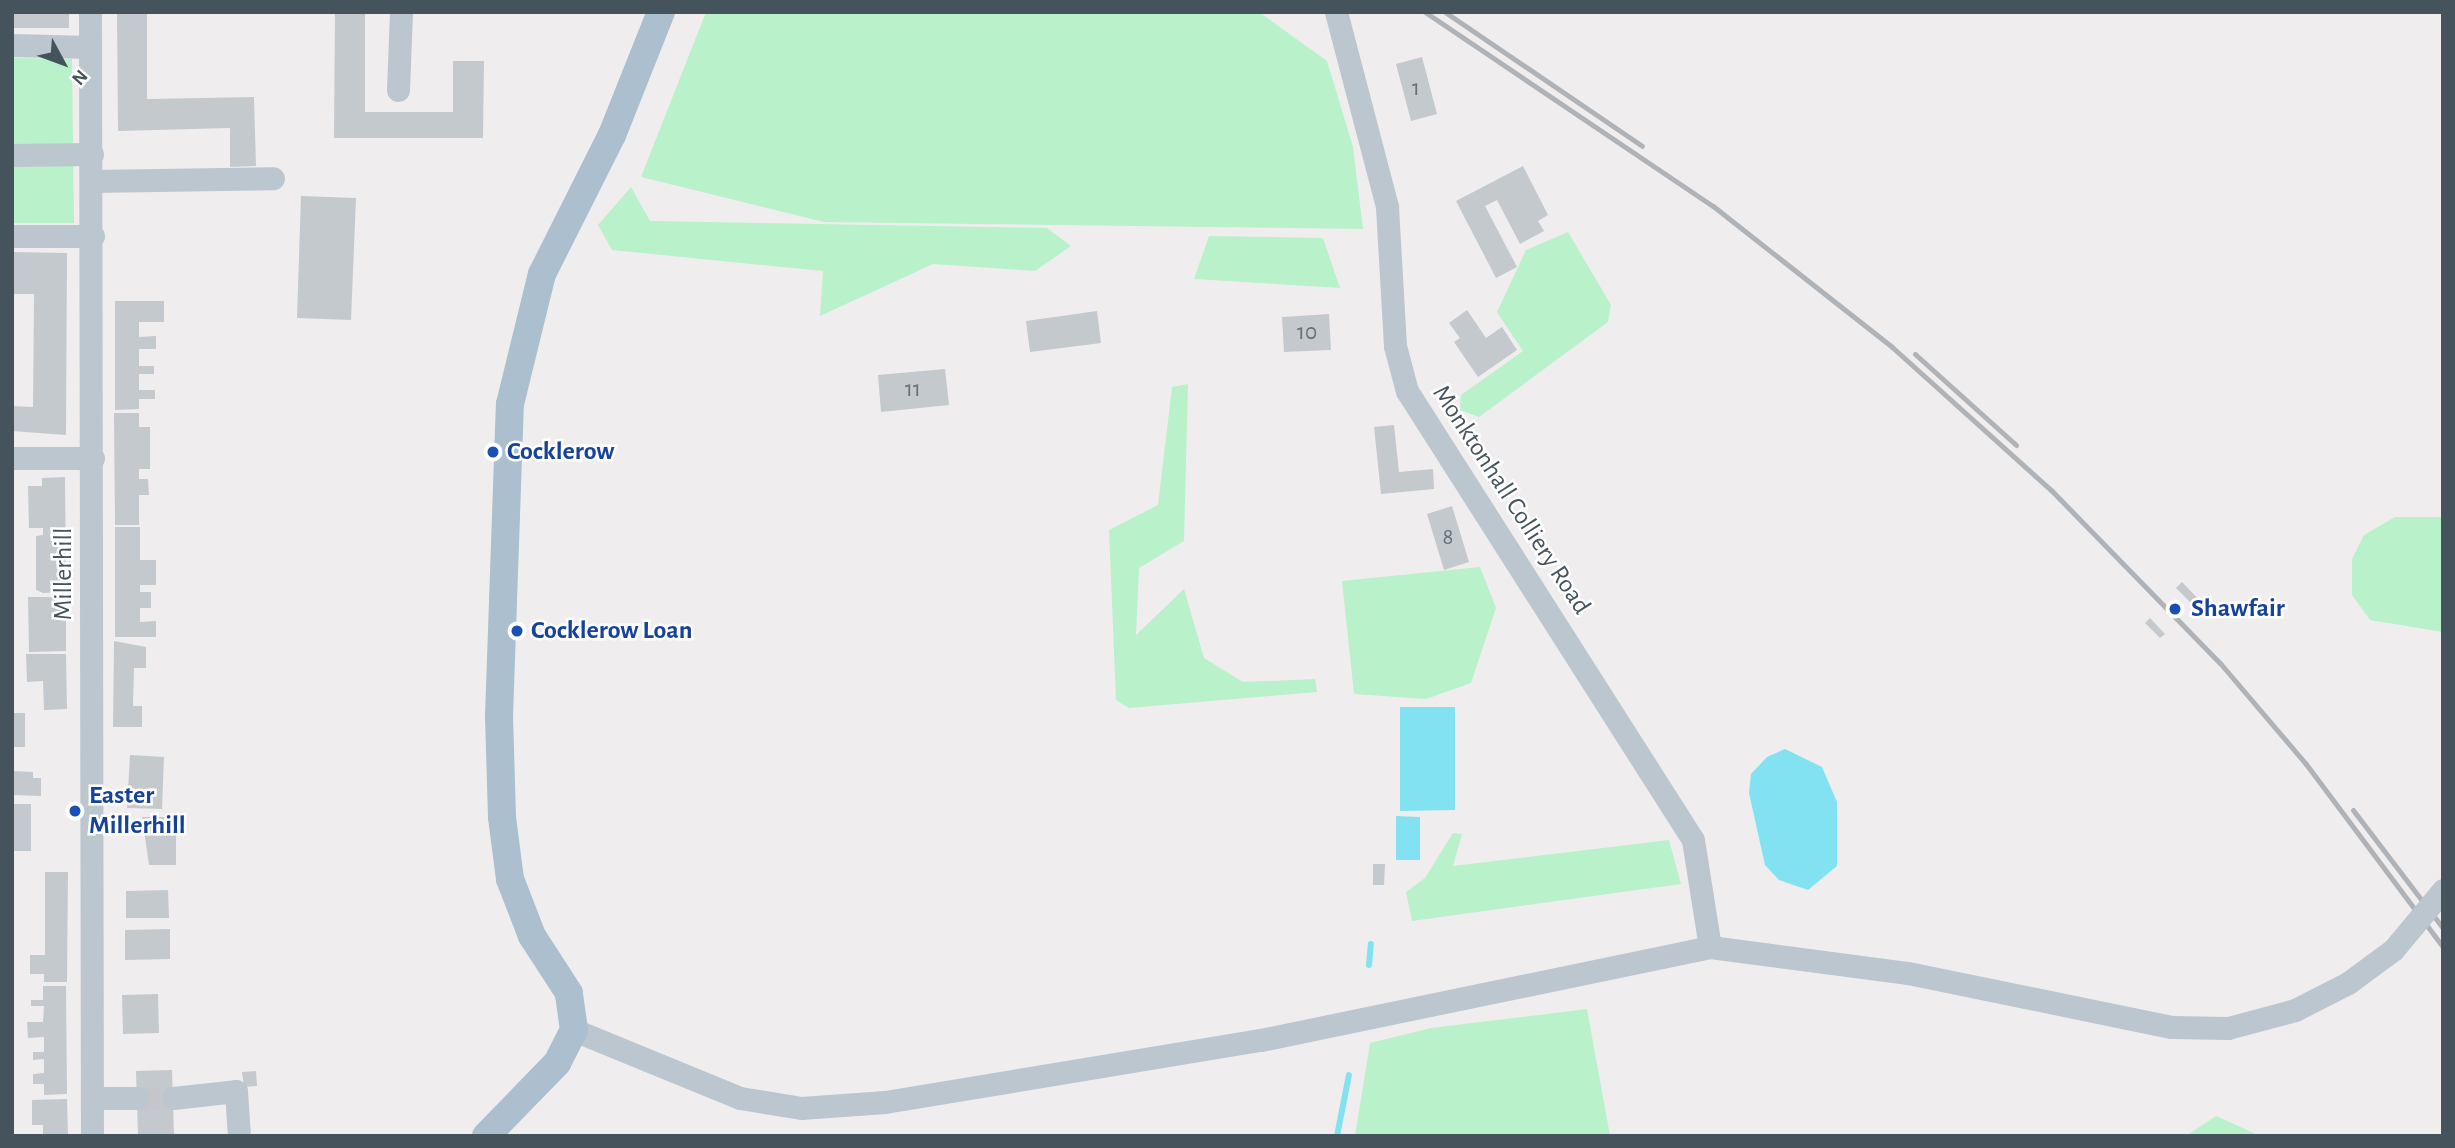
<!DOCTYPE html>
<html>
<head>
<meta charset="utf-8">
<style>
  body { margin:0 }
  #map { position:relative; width:2455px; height:1148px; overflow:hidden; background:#f0edee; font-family:"Alegreya Sans",sans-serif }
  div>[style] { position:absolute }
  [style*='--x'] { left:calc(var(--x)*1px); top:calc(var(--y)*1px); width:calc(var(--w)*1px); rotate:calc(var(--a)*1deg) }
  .green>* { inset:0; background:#b9f1ca }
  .water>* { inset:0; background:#83e2f1 }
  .stream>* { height:6px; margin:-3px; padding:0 3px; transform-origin:3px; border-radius:3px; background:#83e2f1 }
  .building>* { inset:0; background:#c4c9ce }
  .minor-tunnel>* { height:23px; margin-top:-11.5px; transform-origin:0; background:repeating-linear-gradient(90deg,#c5c6ca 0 23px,transparent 0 34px) }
  .minor>* { height:23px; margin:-11.5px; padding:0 11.5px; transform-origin:11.5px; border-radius:11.5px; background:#bbc6ce }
  .major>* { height:28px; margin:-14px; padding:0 14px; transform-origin:14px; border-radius:14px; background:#abbfce }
  .rail>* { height:5px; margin:-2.5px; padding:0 2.5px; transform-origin:2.5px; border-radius:2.5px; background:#afb3b8 }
  .minor-bridge>* { height:23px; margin:-11.5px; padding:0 11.5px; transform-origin:11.5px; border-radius:11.5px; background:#bbc6ce }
  .dots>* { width:19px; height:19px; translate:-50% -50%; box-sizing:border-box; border:4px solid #fff; border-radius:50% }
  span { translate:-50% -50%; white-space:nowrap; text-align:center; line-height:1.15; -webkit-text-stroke:5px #fff; paint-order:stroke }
  .number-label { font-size:23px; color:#657078 }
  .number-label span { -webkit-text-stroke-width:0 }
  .transit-label { font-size:26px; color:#164399; font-weight:700 }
  .left { translate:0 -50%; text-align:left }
  .street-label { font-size:26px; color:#45535c }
  .frame { position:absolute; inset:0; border:14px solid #45535c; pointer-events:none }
  .north { position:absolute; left:28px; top:28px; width:70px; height:70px; -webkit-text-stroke:5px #fff; paint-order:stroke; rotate:131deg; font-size:19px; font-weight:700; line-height:28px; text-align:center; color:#45535c }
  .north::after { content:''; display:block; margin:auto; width:24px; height:32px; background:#45535c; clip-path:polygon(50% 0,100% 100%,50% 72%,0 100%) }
</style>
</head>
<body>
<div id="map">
  <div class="green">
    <i style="clip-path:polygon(706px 12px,1259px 12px,1327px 61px,1353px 147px,1363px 229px,824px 222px,641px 177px)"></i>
    <i style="clip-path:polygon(12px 58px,72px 59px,74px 223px,12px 223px)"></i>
    <i style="clip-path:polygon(631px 187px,650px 221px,1047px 228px,1071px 246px,1035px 271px,933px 264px,820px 316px,823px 271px,612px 250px,598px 225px)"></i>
    <i style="clip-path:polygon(1568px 232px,1611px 305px,1608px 322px,1479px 417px,1460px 410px,1461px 395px,1523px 351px,1497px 312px,1526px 250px)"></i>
    <i style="clip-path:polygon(1209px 236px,1323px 238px,1340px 288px,1194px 279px)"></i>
    <i style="clip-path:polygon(1188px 384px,1184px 541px,1139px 568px,1136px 635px,1184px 589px,1204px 658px,1243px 682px,1315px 679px,1317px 692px,1129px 708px,1116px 700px,1109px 530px,1158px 505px,1172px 387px)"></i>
    <i style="clip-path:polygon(2395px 517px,2443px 517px,2443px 632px,2370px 620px,2352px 595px,2352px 559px,2364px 535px)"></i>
    <i style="clip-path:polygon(1480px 567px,1496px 608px,1471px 683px,1426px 699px,1354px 694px,1342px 581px)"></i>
    <i style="clip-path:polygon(1453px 833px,1462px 834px,1453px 866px,1669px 840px,1681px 884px,1412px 921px,1406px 892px,1425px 878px)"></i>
    <i style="clip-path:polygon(1587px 1009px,1610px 1136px,1355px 1136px,1370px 1043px,1431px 1028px)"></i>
    <i style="clip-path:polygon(2216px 1116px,2254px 1133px,2253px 1136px,2186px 1136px)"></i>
  </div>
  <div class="water">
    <i style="clip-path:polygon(1400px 707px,1455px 707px,1455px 810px,1400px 811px)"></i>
    <i style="clip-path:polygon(1785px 749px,1822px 767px,1837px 802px,1837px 866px,1808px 890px,1779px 880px,1765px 865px,1749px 793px,1751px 774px,1767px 757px)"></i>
    <i style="clip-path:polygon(1396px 816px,1420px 817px,1420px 860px,1396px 860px)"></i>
  </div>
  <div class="stream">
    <i style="--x:1369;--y:965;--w:21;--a:-85"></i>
    <i style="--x:1337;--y:1136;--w:62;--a:-78.9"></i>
  </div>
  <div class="building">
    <i style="clip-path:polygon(12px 12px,69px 12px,69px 28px,12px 28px)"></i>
    <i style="clip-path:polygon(117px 12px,147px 12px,147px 99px,254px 97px,256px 166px,230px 167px,230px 128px,118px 131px)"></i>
    <i style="clip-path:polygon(335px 12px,365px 12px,365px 112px,453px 112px,453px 61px,484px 61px,483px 138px,334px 138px)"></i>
    <i style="clip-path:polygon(1422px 57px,1437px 114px,1411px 121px,1396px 64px)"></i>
    <i style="clip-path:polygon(1523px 166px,1548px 215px,1538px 221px,1544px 231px,1520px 244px,1497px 200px,1485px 206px,1517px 267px,1496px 278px,1456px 201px)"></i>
    <i style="clip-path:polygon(301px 196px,356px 198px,351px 320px,297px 318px)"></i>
    <i style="clip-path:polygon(12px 252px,67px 253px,66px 435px,12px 431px,12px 406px,33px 407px,34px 294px,12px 294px)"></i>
    <i style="clip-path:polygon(115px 301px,164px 301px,164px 322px,139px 322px,139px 337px,156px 336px,156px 349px,139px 349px,139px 366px,154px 366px,154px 374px,139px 374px,139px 390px,155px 390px,155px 399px,139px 399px,139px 409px,115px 410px)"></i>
    <i style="clip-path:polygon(1467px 310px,1486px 338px,1502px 327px,1517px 350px,1478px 377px,1454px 342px,1460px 338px,1449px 323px)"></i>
    <i style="clip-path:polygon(1097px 311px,1101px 343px,1030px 352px,1026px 321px)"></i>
    <i style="clip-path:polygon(1329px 314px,1331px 350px,1284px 352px,1282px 317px)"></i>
    <i style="clip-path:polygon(945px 369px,949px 405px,881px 412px,878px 375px)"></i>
    <i style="clip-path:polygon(114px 413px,139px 413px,139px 427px,150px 427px,150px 469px,139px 469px,139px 479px,148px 479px,149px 495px,139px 495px,139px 525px,115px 525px)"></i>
    <i style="clip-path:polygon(1394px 425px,1399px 472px,1433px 469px,1434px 489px,1381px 494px,1374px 427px)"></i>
    <i style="clip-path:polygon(65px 477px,66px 592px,43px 593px,36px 590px,36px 536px,43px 535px,43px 528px,29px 528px,28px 486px,42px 486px,42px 478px)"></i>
    <i style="clip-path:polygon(1452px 506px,1469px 562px,1444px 570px,1427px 514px)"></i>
    <i style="clip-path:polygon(115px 527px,140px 527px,140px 560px,156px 560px,156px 585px,140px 585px,140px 592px,151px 592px,151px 608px,140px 608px,140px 622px,156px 621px,156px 637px,115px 637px)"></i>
    <i style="clip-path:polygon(2182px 582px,2204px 605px,2198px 610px,2176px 588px)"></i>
    <i style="clip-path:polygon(28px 597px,66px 597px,66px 651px,29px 652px)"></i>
    <i style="clip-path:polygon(2150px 618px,2165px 634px,2160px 638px,2145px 623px)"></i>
    <i style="clip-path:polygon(114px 641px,146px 647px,146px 668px,134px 668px,133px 706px,142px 706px,142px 727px,113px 727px)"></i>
    <i style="clip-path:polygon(26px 654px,66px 654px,67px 709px,44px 710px,43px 681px,27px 682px)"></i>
    <i style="clip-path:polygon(12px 713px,25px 713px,25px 747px,12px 747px)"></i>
    <i style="clip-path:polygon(130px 755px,164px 757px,162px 809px,127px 808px)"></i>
    <i style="clip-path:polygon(12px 771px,33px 772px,33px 778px,41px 778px,41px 796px,12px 795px)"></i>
    <i style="clip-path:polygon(12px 804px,31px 804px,31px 851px,12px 851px)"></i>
    <i style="clip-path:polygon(142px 817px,176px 817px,176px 865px,149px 865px)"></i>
    <i style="clip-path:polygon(1373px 864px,1385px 864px,1384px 885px,1373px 885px)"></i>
    <i style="clip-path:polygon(45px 872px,68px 872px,67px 982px,44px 982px,44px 974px,30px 974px,30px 955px,45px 955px)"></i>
    <i style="clip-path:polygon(168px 890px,169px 918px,126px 918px,126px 891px)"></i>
    <i style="clip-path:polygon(170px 929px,170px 959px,125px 960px,125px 930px)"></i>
    <i style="clip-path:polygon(43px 986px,66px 986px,67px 1094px,44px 1095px,44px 1084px,33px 1084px,33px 1074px,44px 1073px,44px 1059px,33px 1060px,33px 1052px,44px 1052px,44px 1037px,28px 1038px,27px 1022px,43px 1022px,44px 1006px,31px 1006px,31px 1000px,43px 1000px)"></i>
    <i style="clip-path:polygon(158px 994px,159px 1033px,123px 1034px,122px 995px)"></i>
    <i style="clip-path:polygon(172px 1070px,174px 1136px,138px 1136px,136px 1071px)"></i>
    <i style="clip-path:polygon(256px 1071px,257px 1086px,244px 1087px,242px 1072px)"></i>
    <i style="clip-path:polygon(67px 1099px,68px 1136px,43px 1136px,43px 1125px,32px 1125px,32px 1100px)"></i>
  </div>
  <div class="minor-tunnel">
    <i style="--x:137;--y:1098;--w:36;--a:0"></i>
  </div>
  <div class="minor">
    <i style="--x:90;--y:12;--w:1124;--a:89.9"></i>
    <i style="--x:1336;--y:12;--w:202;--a:75.3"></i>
    <i style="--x:1387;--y:207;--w:139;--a:86.7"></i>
    <i style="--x:1395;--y:346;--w:47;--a:75.1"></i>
    <i style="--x:1407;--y:391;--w:532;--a:57.5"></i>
    <i style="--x:1693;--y:840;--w:108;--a:81"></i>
    <i style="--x:12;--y:45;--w:78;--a:1.5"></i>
    <i style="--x:398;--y:90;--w:78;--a:-87.8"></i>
    <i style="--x:12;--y:155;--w:80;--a:-0.7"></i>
    <i style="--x:92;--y:181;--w:181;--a:-0.9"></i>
    <i style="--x:12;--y:236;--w:81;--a:0"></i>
    <i style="--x:12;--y:458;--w:81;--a:0"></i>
    <i style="--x:574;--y:1030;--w:179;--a:22.3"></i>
    <i style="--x:740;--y:1098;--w:62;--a:9.3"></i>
    <i style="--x:801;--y:1108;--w:84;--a:-4.1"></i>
    <i style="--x:885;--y:1102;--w:381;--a:-9.4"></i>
    <i style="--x:1261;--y:1040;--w:459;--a:-11.7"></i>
    <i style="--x:1710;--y:947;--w:200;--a:7.5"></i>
    <i style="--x:1908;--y:973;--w:268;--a:11.6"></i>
    <i style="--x:2171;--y:1027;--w:57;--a:1"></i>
    <i style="--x:2228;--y:1028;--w:69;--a:-15"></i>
    <i style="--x:2295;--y:1010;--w:59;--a:-27"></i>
    <i style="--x:2348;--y:983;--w:56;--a:-36.3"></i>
    <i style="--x:92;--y:1098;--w:45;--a:0"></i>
    <i style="--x:173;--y:1098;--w:63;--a:-6.3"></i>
    <i style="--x:236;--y:1091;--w:45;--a:86.2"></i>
  </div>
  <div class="major">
    <i style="--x:486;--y:1136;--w:102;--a:-45.8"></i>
    <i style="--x:557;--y:1063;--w:37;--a:-63"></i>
    <i style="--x:574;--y:1030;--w:37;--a:-98"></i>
    <i style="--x:569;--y:993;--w:68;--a:-123"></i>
    <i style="--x:532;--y:936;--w:61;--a:-111.1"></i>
    <i style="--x:510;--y:879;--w:63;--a:-97.4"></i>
    <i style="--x:502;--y:817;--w:101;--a:-91.7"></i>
    <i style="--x:499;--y:716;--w:312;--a:-88"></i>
    <i style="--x:510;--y:404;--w:134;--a:-76.2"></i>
    <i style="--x:542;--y:274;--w:156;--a:-63.3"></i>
    <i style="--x:612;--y:135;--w:132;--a:-68.3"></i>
  </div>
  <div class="rail">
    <i style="--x:1425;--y:12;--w:347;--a:34"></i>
    <i style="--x:1713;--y:206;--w:228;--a:38.2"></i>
    <i style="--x:1892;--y:347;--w:214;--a:42"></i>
    <i style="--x:2051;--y:490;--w:242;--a:45.7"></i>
    <i style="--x:2220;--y:663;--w:133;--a:49.6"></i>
    <i style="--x:2306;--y:764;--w:229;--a:53.2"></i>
    <i style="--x:1445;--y:12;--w:238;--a:34.2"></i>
    <i style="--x:1915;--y:354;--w:136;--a:42"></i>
    <i style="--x:2353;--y:810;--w:148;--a:52.7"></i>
  </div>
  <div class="minor-bridge">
    <i style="--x:2393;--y:950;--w:78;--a:-50.2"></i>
  </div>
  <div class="dots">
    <i style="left:493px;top:452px;background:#1a4fb4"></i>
    <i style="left:2175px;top:609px;background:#1a4fb4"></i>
    <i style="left:517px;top:631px;background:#1a4fb4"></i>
    <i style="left:75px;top:811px;background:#1a4fb4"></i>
  </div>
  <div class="number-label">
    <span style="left:1416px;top:89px">1</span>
    <span style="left:1307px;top:333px">10</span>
    <span style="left:913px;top:390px">11</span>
    <span style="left:1448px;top:538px">8</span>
  </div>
  <div class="transit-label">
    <span class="left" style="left:507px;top:452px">Cocklerow</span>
    <span class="left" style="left:2191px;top:609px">Shawfair</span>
    <span class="left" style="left:531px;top:631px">Cocklerow Loan</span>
    <span class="left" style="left:89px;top:811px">Easter<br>Millerhill</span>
  </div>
  <div class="street-label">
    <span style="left:1511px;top:500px;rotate:57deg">Monktonhall Colliery Road</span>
    <span style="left:64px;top:574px;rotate:-90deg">Millerhill</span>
  </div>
  <div class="frame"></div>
  <div class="north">N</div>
</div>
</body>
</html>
